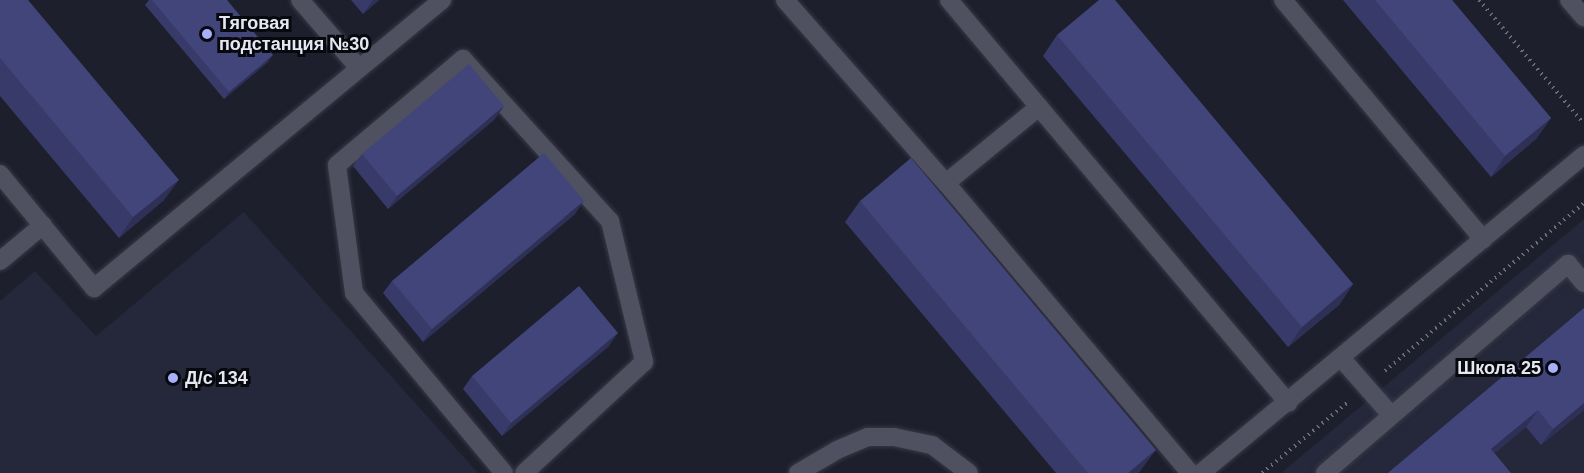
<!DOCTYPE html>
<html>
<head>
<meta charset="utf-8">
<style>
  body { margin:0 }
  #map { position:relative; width:1584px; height:473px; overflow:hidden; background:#1d1f2c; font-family:Arial,sans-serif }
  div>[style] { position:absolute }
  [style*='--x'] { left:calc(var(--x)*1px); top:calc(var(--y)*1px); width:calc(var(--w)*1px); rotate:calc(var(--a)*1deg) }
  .built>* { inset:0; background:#25273a }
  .path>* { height:4px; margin-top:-2px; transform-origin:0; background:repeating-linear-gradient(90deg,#6b6d78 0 1.5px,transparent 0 6px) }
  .roads { filter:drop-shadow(0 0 2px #393945) drop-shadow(0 0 2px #393945) }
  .lane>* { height:18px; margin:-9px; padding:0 9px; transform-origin:9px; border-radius:9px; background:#4f5161 }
  .secondary>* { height:18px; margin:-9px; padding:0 9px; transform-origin:9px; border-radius:9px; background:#4f5161 }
  .wall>* { inset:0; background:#383b69 }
  .shaded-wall>* { inset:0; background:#2e3055 }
  .building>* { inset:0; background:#41457a }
  .dots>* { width:16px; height:16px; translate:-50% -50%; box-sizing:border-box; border:3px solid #08090f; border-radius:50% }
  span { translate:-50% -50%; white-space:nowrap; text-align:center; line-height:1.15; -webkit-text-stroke:6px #08090f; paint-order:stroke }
  .poi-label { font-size:18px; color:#e6e8f1; font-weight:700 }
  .left { translate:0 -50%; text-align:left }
  .right { translate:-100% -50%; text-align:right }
</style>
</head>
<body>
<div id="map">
  <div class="built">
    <i style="clip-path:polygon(244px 212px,478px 473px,0 473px,0 301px,35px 271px,96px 336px)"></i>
    <i style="clip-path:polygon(1584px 219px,1584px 473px,1281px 473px)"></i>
  </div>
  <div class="path">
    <i style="--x:1479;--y:0;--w:162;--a:49.7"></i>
    <i style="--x:1385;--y:371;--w:260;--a:-40.2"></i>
    <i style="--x:1262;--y:473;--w:110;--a:-39.5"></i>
  </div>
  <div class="roads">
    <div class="lane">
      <i style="--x:300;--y:0;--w:90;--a:49.1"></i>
      <i style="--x:785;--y:0;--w:244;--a:48.7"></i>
      <i style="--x:946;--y:183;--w:379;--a:49.9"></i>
      <i style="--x:949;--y:0;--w:140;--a:49.9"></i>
      <i style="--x:1283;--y:0;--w:312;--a:50.1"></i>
      <i style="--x:0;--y:174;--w:148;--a:50.5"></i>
      <i style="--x:94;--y:288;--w:452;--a:-39.6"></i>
      <i style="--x:946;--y:183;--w:120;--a:-39.3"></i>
      <i style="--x:1039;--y:107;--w:387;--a:49.9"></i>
      <i style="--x:0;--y:261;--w:56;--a:-39.9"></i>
      <i style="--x:1341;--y:358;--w:76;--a:48.7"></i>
      <i style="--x:504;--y:473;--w:234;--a:-129.8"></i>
      <i style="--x:354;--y:293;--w:129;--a:-97.6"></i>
      <i style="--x:337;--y:165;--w:165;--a:-40.1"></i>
      <i style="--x:463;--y:59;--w:219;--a:47.8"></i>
      <i style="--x:610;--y:221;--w:145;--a:76.4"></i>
      <i style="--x:644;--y:362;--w:163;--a:137.2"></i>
      <i style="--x:798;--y:473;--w:45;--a:-30.5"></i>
      <i style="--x:837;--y:450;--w:33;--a:-23"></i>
      <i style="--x:867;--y:437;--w:27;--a:0"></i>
      <i style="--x:894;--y:437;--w:39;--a:12"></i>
      <i style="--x:932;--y:445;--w:46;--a:37.1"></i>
      <i style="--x:1201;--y:473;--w:498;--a:-39.7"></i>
      <i style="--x:1325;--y:473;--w:321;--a:-40.7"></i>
      <i style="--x:1568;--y:264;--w:25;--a:50"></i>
    </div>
    <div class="secondary">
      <i style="--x:1569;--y:0;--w:23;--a:49"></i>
    </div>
  </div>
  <div class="wall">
    <i style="clip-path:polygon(0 0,164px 200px,119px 238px,0 96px)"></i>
    <i style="clip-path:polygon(149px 0,227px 0,268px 62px,224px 99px,145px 5px)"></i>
    <i style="clip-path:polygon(351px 0,379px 0,363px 14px)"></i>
    <i style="clip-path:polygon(1343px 0,1452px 0,1551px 118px,1536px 139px,1491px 177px)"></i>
    <i style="clip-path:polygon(1057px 35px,1353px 284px,1339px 305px,1288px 347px,1043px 56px)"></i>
    <i style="clip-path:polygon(495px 119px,388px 209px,353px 166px,362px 154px)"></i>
    <i style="clip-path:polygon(860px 201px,1141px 470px,1138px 473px,1056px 473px,845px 222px)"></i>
    <i style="clip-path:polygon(575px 214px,423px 342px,383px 293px,392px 281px)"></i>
    <i style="clip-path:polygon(1584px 308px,1584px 410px,1541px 445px,1526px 427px,1388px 473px)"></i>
    <i style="clip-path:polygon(609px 346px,502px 436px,463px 389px,472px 376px)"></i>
  </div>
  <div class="shaded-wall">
    <i style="clip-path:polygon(373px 0,379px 0,363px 14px)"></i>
    <i style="clip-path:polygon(273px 55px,268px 62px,224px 99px,229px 92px)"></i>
    <i style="clip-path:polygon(504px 106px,495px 119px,388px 209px,397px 196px)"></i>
    <i style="clip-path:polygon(1551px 118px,1536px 139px,1491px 177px,1505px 156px)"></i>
    <i style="clip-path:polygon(179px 180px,164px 200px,119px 238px,133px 217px)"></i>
    <i style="clip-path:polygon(584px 201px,575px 214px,423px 342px,432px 329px)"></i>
    <i style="clip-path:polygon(1353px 284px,1339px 305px,1288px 347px,1302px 327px)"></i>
    <i style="clip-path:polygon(618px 333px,609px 346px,502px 436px,511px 423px)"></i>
    <i style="clip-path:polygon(1584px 403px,1584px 410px,1541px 445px,1553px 429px)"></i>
    <i style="clip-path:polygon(1538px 410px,1526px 427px,1480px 466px,1491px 449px)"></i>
    <i style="clip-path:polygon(1156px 450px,1141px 470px,1138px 473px,1128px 473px)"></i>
  </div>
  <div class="building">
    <i style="clip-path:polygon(0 0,28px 0,179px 180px,133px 217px,0 58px)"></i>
    <i style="clip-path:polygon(152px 0,227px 0,273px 55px,229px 92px)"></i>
    <i style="clip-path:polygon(1099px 0,1115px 0,1353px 284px,1302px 327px,1057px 35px)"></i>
    <i style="clip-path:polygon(1375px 0,1452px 0,1551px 118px,1505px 156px)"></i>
    <i style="clip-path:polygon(469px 64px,504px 106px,397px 196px,362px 154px)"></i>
    <i style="clip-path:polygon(544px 153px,584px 201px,432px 329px,392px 281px)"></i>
    <i style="clip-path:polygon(911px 158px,1156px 450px,1128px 473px,1088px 473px,860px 201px)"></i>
    <i style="clip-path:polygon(579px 286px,618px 333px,511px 423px,472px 376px)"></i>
    <i style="clip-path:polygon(1584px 308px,1584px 403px,1553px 429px,1538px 410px,1491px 449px,1511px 473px,1388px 473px)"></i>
  </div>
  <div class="dots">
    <i style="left:207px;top:34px;background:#a8b0fc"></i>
    <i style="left:1553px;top:368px;background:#a8b0fc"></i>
    <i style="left:173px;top:378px;background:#a8b0fc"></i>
  </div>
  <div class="poi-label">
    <span class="left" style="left:219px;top:34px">Тяговая<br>подстанция №30</span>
    <span class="right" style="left:1541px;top:368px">Школа 25</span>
    <span class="left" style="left:185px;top:378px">Д/с 134</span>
  </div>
</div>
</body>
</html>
